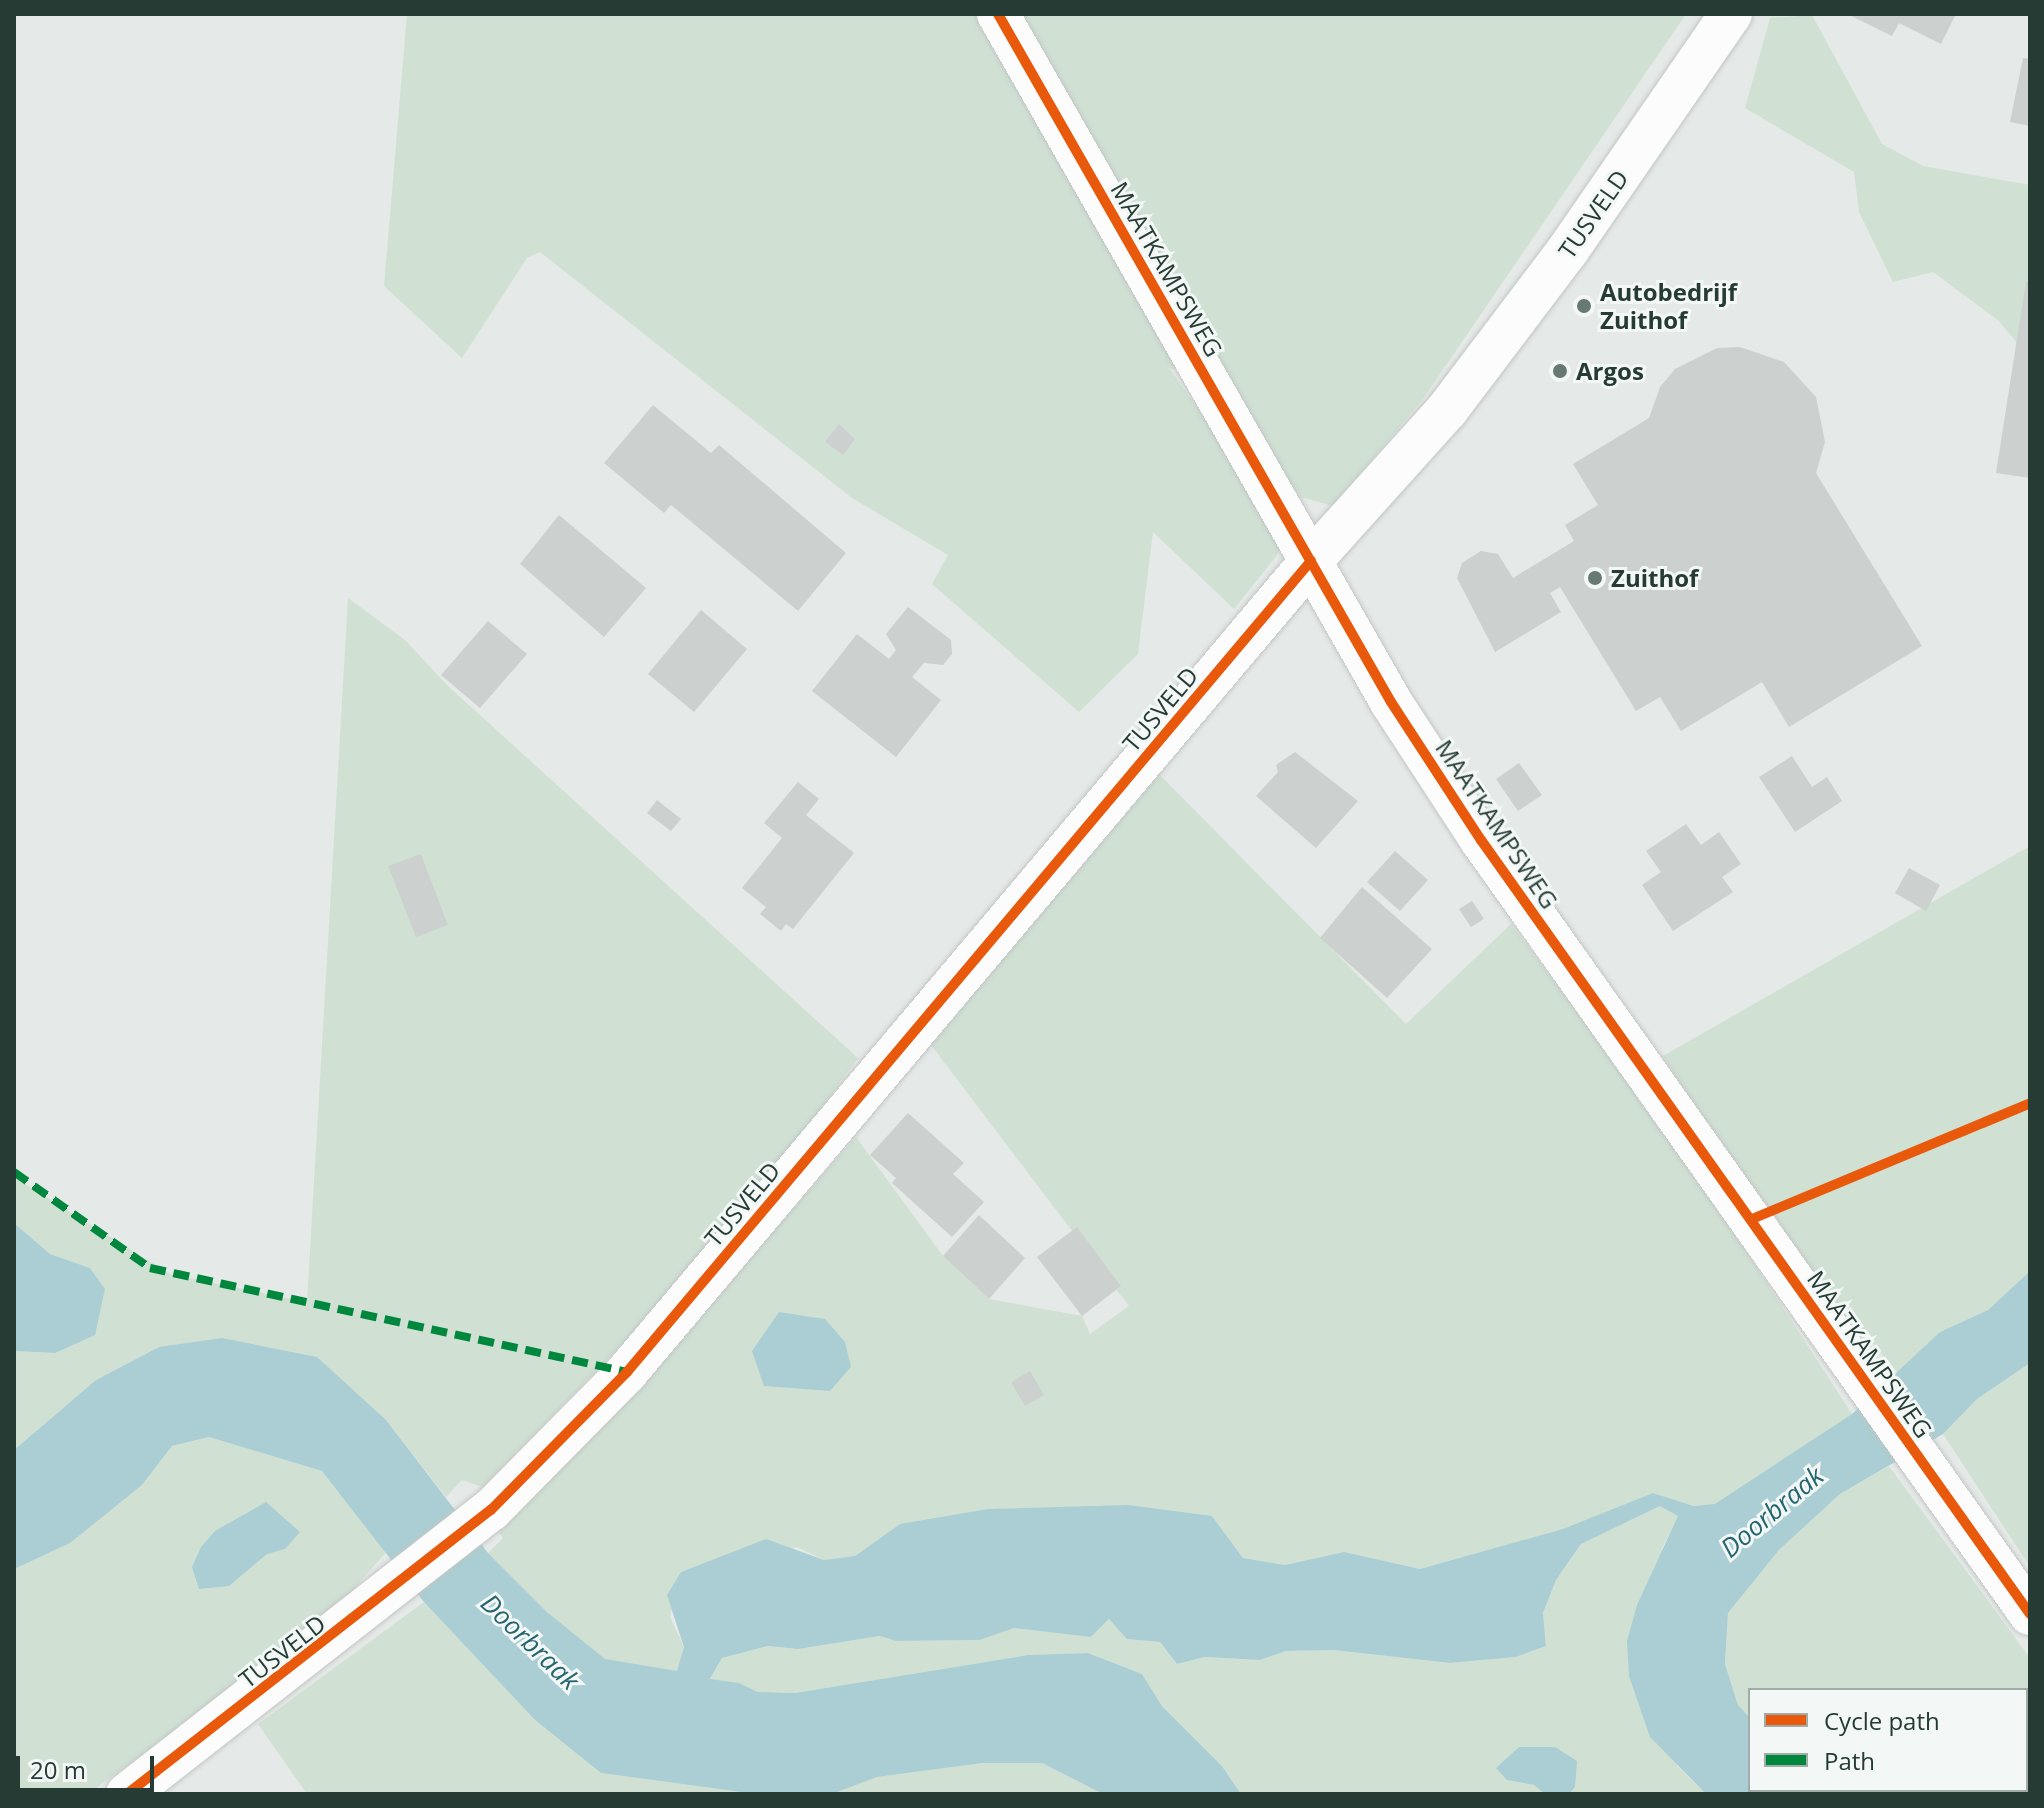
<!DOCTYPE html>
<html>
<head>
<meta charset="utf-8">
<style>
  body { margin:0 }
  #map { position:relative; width:2044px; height:1808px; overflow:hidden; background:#e5e9e7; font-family:"Open Sans",sans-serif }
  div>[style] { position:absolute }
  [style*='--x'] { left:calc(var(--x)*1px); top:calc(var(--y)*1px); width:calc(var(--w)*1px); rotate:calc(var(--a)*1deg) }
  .green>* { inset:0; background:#d0e1d4 }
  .water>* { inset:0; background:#aaced3 }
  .building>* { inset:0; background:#ccd1cf }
  .roads { filter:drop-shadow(0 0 2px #c2c6c4) drop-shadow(0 0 2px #c2c6c4) }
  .street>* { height:42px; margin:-21px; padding:0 21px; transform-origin:21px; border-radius:21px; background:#fbfcfb }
  .quiet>* { height:8px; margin-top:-4px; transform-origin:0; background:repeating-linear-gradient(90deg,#00873e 0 16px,transparent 0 24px) }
  .cycleway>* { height:10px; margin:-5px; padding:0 5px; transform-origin:5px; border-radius:5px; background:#e8590c }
  .dots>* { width:22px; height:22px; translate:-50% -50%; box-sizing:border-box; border:4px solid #f3f8f6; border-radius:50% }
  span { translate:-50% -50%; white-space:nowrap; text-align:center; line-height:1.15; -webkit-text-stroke:6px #f3f8f6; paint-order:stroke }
  .street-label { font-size:24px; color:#253b34 }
  .poi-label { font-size:24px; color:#253b34; font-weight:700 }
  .left { translate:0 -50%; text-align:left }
  .water-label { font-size:26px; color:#256570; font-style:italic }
  .frame { position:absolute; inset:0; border:16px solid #253b34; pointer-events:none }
  .legend { position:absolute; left:1748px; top:1688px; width:280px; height:104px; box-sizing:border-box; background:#f3f8f6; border:2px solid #a1aca8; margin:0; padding:10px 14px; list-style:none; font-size:24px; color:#253b34 }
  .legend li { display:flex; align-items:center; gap:16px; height:40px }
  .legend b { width:40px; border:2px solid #a1aca8 }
  .scale { position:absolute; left:16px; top:1756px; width:138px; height:36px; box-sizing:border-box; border:4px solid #253b34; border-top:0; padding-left:10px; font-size:24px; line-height:28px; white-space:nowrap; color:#253b34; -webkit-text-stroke:6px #f3f8f6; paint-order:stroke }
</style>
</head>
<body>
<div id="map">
  <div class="green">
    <i style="clip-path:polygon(407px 14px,982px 14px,1195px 375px,1169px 368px,1255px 489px,1283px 543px,1275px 558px,1234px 609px,1153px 532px,1138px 654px,1079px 712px,932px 584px,948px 555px,852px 498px,540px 252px,527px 258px,462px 358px,384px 286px)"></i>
    <i style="clip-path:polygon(1018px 14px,1686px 14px,1423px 399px,1333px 506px,1301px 497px,1286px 478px)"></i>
    <i style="clip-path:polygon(1812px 15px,1882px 144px,1923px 166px,2030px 185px,2030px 359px,1999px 321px,1933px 272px,1893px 282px,1859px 212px,1854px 172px,1745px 108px,1770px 18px)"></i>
    <i style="clip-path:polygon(348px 598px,405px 640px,449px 687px,858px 1058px,778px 1168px,627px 1339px,483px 1487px,462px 1480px,446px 1497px,386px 1420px,159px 1347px,96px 1380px,14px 1450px,14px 1351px,55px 1353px,90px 1268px,50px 1254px,14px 1223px,14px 1177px,170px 1274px,307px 1302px)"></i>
    <i style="clip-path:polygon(1155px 770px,1406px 1024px,1511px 924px,1684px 1156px,1852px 1414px,1715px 1505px,1694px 1506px,1653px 1493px,1564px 1529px,1420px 1569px,1344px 1552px,1285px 1565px,1243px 1558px,1212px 1516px,900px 1524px,855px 1556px,824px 1560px,797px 1547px,715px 1559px,681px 1572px,670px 1617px,684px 1647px,677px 1672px,604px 1659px,547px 1612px,488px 1553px,503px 1538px,495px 1528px,646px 1377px,856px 1137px,943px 1256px,989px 1299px,1082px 1316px,1090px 1334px,1129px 1306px,928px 1041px)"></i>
    <i style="clip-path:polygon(2030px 846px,2030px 1271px,1988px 1310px,1940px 1332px,1898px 1373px,1758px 1208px,1663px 1056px)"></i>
    <i style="clip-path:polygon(2030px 1363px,2030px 1567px,1943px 1434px,1977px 1399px)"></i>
    <i style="clip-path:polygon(209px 1437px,322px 1471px,388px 1550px,328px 1618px,88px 1794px,14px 1794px,14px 1569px,142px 1485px,172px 1446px)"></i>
    <i style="clip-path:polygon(1889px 1466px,2030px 1658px,2030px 1794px,1991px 1790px,2026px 1790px,2026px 1690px,1750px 1690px,1750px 1718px,1738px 1705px,1725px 1664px,1728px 1613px,1779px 1550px,1840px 1494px)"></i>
    <i style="clip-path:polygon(1660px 1506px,1679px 1516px,1662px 1548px,1677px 1766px,1706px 1794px,1569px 1794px,1575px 1787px,1507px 1780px,1534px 1785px,1545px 1794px,1241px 1794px,1222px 1766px,1162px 1706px,1142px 1674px,1088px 1653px,1028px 1655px,795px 1693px,758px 1692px,739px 1683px,710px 1680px,722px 1658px,768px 1646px,798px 1649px,880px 1636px,896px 1641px,980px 1640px,1014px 1628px,1091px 1637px,1109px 1619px,1128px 1639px,1160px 1642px,1177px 1664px,1205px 1657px,1260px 1660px,1286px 1651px,1333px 1650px,1450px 1663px,1516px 1657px,1546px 1646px,1543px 1613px,1556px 1580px,1581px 1544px)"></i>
    <i style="clip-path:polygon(424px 1602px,535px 1720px,601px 1773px,756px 1794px,307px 1794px,258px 1724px)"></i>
    <i style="clip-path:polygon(983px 1763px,1042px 1763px,1103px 1794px,832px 1794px,877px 1777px)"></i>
    <i style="clip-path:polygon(1842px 1790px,1907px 1790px,1910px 1794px,1846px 1794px)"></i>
  </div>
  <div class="water">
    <i style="clip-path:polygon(14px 1223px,50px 1254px,90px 1268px,105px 1289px,95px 1335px,55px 1353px,14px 1351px)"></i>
    <i style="clip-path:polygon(2030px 1271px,2030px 1363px,1977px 1399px,1943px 1434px,1840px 1494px,1779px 1550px,1728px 1613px,1725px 1664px,1738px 1705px,1750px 1718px,1750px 1790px,1846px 1794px,1706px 1794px,1650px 1737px,1629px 1676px,1627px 1641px,1637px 1605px,1678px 1516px,1660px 1506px,1581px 1544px,1556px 1580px,1543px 1613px,1546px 1646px,1516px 1657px,1450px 1663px,1333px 1650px,1286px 1651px,1260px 1660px,1205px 1657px,1177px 1664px,1160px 1642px,1127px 1639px,1109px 1619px,1091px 1637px,1014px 1628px,980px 1640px,896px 1641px,880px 1636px,798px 1649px,768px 1646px,722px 1658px,710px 1679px,739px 1683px,758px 1692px,795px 1693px,1028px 1655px,1088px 1653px,1142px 1674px,1162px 1706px,1222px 1766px,1241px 1794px,1103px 1794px,1042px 1763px,983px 1763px,877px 1777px,832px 1794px,756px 1794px,601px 1773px,535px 1720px,424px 1602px,322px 1471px,209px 1437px,172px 1446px,142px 1485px,70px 1543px,14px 1569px,14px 1450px,96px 1380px,159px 1347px,222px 1338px,317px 1357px,386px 1420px,488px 1553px,547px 1612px,605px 1659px,677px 1671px,684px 1647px,667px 1595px,681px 1572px,766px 1539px,824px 1560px,855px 1556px,900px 1524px,988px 1509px,1128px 1505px,1212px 1516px,1243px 1558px,1285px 1565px,1344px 1552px,1420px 1569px,1563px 1529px,1653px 1493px,1694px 1506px,1715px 1504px,1852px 1414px,1940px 1332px,1988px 1310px)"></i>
    <i style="clip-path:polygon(779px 1312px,825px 1319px,845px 1342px,851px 1367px,830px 1391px,764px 1386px,752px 1351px)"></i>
    <i style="clip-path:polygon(266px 1502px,300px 1532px,285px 1549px,267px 1554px,229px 1586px,199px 1589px,192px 1567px,201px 1547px,215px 1531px)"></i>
    <i style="clip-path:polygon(1519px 1747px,1555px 1747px,1577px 1761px,1575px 1787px,1569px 1794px,1545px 1794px,1534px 1785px,1507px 1780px,1496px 1768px)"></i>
    <i style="clip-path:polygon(1907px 1790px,1991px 1790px,1993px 1794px,1910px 1794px)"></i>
  </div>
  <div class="building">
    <i style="clip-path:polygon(1847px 14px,1956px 14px,1941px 44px,1899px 23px,1892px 36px)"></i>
    <i style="clip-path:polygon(2023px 58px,2030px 59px,2030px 126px,2010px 122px)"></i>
    <i style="clip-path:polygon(2026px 281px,2030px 282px,2030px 478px,1996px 473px)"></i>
    <i style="clip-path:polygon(1740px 347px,1784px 362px,1816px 397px,1825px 442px,1816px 473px,1922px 646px,1789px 727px,1762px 682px,1681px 731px,1660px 697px,1636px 711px,1560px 587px,1550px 593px,1561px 612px,1495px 652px,1457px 578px,1462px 563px,1481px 551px,1498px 554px,1513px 578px,1574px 541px,1565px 525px,1598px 505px,1573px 464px,1649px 418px,1660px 387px,1675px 369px,1717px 348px)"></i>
    <i style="clip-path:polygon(653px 405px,711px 453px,719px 445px,846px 553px,798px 611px,671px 505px,664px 513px,604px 463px)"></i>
    <i style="clip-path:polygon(839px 424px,855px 439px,843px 455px,825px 442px)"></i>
    <i style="clip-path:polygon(559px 515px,646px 588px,604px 637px,520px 564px)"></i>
    <i style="clip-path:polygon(908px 607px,951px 640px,952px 654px,943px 665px,924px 663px,912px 677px,941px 700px,896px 757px,812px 691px,857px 634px,889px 659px,896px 650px,886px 634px)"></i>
    <i style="clip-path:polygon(701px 610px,747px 649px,694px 712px,648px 674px)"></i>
    <i style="clip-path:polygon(488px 621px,527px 654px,480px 708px,441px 675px)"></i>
    <i style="clip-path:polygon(1295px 752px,1358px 801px,1316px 848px,1256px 796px,1278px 772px,1276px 765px)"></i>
    <i style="clip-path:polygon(1792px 756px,1812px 787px,1827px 777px,1842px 801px,1795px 832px,1759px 777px)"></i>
    <i style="clip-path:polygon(1519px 763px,1542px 795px,1518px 811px,1496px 779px)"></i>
    <i style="clip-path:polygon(798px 782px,819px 799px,806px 815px,854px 853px,793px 929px,786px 924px,781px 931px,760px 914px,766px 907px,742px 888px,782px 838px,764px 823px)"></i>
    <i style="clip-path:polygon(657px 800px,681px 819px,671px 831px,647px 813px)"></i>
    <i style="clip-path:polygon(1686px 824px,1701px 845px,1719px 832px,1741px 864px,1722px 877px,1733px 892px,1673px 931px,1642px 885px,1661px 872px,1646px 851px)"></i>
    <i style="clip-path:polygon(1395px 851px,1428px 880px,1400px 911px,1367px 882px)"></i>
    <i style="clip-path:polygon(421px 854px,448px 925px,416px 937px,388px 866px)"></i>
    <i style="clip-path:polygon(1909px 868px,1940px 885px,1926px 911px,1895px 893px)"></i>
    <i style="clip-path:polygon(1362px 887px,1432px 949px,1387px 998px,1320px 938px)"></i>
    <i style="clip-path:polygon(1472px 901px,1484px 919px,1471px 927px,1459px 909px)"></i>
    <i style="clip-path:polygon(908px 1113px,964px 1163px,953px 1174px,984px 1202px,952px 1237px,892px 1183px,896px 1178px,870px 1155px)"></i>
    <i style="clip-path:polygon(979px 1215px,1025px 1258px,989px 1299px,943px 1256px)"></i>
    <i style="clip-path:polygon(1077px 1227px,1121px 1286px,1082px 1316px,1037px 1257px)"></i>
    <i style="clip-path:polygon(1030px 1371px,1044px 1395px,1025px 1406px,1011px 1382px)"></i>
  </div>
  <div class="roads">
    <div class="street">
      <i style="--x:998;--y:14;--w:792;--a:60.26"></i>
      <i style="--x:1391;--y:702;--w:165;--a:56.9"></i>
      <i style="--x:1481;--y:840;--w:949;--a:54.65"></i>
      <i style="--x:127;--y:1794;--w:462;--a:-38"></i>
      <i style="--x:491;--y:1510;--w:194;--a:-45.4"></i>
      <i style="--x:627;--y:1372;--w:1061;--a:-49.86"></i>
      <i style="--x:1311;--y:561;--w:203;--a:-48"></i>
      <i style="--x:1447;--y:410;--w:201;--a:-52.9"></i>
      <i style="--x:1568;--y:250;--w:287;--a:-55.4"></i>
    </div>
  </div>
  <div class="quiet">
    <i style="--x:14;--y:1172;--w:166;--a:35.2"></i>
    <i style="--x:150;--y:1268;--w:488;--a:12.3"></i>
  </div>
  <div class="cycleway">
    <i style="--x:998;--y:14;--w:792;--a:60.26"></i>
    <i style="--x:1391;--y:702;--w:165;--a:56.9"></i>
    <i style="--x:1481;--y:840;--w:949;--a:54.65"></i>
    <i style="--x:1752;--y:1219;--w:301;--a:-22.6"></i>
    <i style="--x:127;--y:1794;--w:462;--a:-38"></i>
    <i style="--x:491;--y:1510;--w:194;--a:-45.4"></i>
    <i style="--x:627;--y:1372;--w:1061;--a:-49.86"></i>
  </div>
  <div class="dots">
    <i style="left:1584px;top:306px;background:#687873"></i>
    <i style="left:1560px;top:371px;background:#687873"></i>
    <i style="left:1595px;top:578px;background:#687873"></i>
  </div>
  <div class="street-label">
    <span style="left:1593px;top:214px;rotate:-55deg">TUSVELD</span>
    <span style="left:1167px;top:269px;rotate:60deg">MAATKAMPSWEG</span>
    <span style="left:1160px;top:709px;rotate:-50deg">TUSVELD</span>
    <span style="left:1497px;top:824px;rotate:56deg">MAATKAMPSWEG</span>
    <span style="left:742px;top:1204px;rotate:-50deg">TUSVELD</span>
    <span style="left:1870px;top:1354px;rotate:55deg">MAATKAMPSWEG</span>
    <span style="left:282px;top:1651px;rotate:-38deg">TUSVELD</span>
  </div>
  <div class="poi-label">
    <span class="left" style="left:1600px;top:306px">Autobedrijf<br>Zuithof</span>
    <span class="left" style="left:1576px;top:371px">Argos</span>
    <span class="left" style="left:1611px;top:578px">Zuithof</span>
  </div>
  <div class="water-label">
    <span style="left:1772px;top:1512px;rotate:-40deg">Doorbraak</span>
    <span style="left:530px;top:1642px;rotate:44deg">Doorbraak</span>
  </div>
  <div class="frame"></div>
  <ul class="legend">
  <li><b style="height:10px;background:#e8590c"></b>Cycle path</li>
  <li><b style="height:10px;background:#00873e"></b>Path</li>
  </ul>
  <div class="scale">20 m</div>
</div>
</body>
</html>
